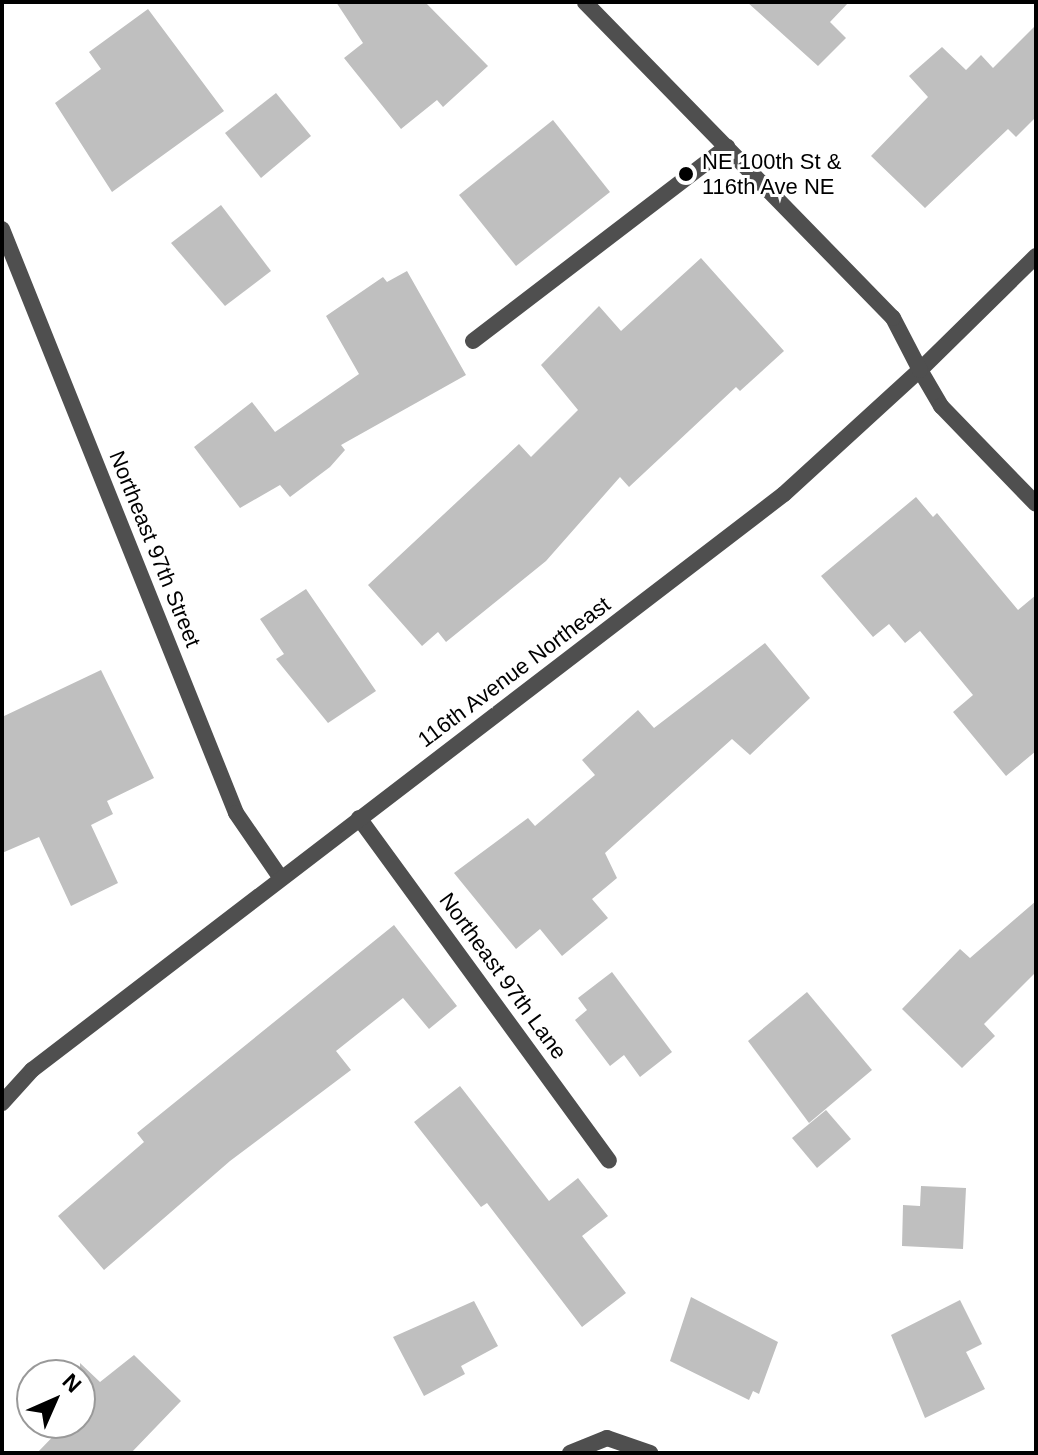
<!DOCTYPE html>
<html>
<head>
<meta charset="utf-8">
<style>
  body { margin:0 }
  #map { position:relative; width:1038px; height:1455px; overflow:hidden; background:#fff; font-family:Helvetica,sans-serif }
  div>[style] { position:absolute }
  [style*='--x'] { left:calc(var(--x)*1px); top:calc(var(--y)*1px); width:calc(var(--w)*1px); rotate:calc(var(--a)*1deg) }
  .building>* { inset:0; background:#bfbfbf }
  .service>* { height:16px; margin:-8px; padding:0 8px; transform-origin:8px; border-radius:8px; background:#4f4f4f }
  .minor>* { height:16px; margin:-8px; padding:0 8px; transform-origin:8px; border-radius:8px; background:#4f4f4f }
  .tertiary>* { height:16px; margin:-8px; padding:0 8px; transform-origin:8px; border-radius:8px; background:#4f4f4f }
  .dots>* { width:22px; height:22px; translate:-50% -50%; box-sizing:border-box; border:4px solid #fff; border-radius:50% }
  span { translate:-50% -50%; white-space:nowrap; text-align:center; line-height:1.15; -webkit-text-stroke:6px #fff; paint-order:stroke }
  .poi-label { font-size:22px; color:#000 }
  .left { translate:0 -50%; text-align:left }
  .street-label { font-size:22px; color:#000 }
  .frame { position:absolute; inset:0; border:4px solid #000; pointer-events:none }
  .north { position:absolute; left:16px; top:1359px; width:80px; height:80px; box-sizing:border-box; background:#fff; border:2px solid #999; border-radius:50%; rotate:45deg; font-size:22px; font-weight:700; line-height:32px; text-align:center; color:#000 }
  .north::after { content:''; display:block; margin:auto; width:28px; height:36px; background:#000; clip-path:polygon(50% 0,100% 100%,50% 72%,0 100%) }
</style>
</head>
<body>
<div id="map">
  <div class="building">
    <i style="clip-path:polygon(336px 2px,425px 2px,488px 66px,443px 107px,437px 100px,401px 129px,344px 58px,363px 43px)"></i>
    <i style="clip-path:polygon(747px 2px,849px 2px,830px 22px,846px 38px,818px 66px)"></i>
    <i style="clip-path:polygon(148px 9px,224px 111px,112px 192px,55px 103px,101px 69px,89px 52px)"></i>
    <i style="clip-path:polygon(1036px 25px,1036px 117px,1016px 137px,1008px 129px,925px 208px,871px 156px,928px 97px,909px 76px,942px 47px,966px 70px,981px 55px,993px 68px)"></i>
    <i style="clip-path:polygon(276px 93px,311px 136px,261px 178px,225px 133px)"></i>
    <i style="clip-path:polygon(553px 120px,610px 192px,516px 266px,459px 195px)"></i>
    <i style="clip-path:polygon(221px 205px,271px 271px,225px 306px,171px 243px)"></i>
    <i style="clip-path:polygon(701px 258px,784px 351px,740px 391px,736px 387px,629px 487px,620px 477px,546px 561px,446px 642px,438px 632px,422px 646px,368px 585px,519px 444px,531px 457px,578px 410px,541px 365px,599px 306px,621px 331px)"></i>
    <i style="clip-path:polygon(407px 271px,466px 375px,341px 445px,345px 450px,330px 467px,290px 497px,280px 485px,240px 508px,194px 447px,252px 402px,275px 432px,359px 374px,326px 316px,383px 277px,387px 282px)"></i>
    <i style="clip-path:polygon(916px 497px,933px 517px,937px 513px,1018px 610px,1036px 595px,1036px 751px,1006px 776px,953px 712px,973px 695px,920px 631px,905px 643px,889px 624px,873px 637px,821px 576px)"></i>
    <i style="clip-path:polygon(306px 589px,376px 691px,328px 723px,276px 659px,284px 654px,260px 619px)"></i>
    <i style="clip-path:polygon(765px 643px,810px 698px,750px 755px,732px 739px,605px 853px,617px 878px,592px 899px,608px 918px,562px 956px,540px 929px,516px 949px,454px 873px,528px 818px,535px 826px,595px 775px,582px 760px,638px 710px,654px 728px)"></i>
    <i style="clip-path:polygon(101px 670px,154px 778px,107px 801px,113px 814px,91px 825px,118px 883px,71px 906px,39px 837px,2px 853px,2px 717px)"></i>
    <i style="clip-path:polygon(1036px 901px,1036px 972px,984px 1024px,995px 1036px,962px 1068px,902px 1009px,960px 949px,970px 958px)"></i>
    <i style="clip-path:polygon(394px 925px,457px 1006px,429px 1029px,403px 998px,336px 1051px,351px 1070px,230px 1161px,104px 1270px,58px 1216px,144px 1142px,137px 1133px)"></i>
    <i style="clip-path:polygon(612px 972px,672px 1052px,640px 1077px,624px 1055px,610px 1066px,575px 1020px,587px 1010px,578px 998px)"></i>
    <i style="clip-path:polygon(807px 992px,872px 1070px,809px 1123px,748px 1041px)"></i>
    <i style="clip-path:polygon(460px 1086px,549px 1201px,578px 1178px,608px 1216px,582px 1236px,626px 1293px,582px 1327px,487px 1203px,481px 1207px,414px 1122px)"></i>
    <i style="clip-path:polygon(826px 1110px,851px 1139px,817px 1168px,792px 1138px)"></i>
    <i style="clip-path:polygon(921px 1186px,966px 1188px,963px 1249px,902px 1246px,903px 1205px,920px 1206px)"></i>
    <i style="clip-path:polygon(691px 1297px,778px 1342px,759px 1394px,753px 1391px,749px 1400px,670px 1361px)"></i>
    <i style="clip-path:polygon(960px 1300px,982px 1344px,966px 1352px,985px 1389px,925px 1418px,891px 1335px)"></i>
    <i style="clip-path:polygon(474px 1301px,498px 1346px,461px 1366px,465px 1374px,424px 1396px,393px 1337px)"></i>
    <i style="clip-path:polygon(134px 1355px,181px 1401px,131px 1453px,37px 1453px,66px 1423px,80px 1423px,80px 1363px,100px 1382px)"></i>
  </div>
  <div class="service">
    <i style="--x:473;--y:341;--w:320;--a:-37.4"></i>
  </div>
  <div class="minor">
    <i style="--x:2;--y:229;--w:629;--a:68.16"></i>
    <i style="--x:236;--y:813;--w:78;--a:55.5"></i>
    <i style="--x:1036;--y:256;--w:163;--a:135.5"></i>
    <i style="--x:920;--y:370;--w:42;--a:59.7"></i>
    <i style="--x:941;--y:406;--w:136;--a:45.9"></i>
    <i style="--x:359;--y:818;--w:424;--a:53.9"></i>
    <i style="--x:570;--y:1453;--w:40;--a:-22"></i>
    <i style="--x:607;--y:1438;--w:46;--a:19.2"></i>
  </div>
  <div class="tertiary">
    <i style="--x:2;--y:1103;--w:45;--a:-47.7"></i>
    <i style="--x:32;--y:1070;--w:947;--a:-37.45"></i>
    <i style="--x:784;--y:494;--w:184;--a:-42.4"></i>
    <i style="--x:920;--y:370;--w:59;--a:-117.4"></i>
    <i style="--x:893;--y:318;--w:441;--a:-134.3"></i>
  </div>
  <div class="dots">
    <i style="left:686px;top:174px;background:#000"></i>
  </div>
  <div class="poi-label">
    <span class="left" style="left:702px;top:174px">NE 100th St &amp;<br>116th Ave NE</span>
  </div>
  <div class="street-label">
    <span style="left:155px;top:549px;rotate:68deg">Northeast 97th Street</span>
    <span style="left:514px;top:672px;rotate:-37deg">116th Avenue Northeast</span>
    <span style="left:503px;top:976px;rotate:54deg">Northeast 97th Lane</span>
  </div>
  <div class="frame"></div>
  <div class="north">N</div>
</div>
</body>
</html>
